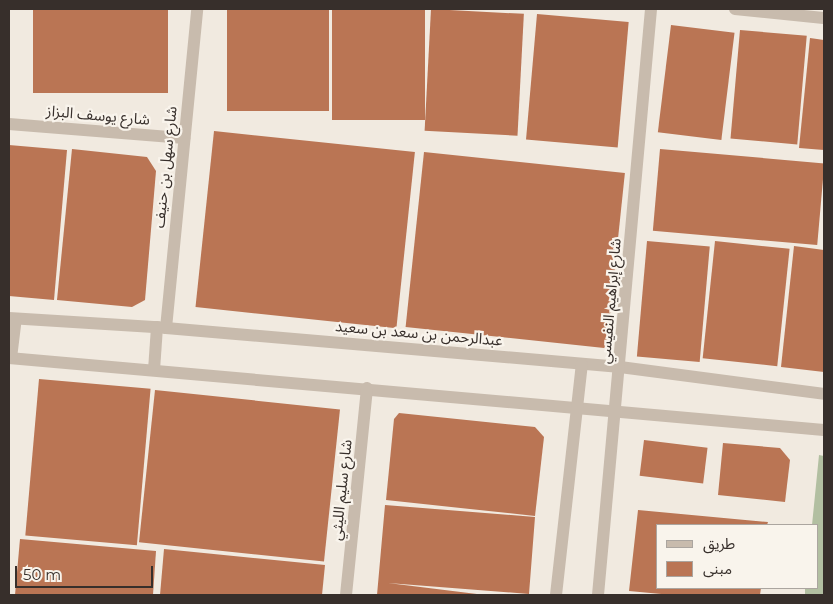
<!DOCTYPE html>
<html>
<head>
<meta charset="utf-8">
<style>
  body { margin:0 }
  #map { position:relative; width:833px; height:604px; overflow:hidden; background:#f1eae0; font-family:Montserrat,"Noto Sans Arabic",sans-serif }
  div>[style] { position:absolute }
  .green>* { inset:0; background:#b2bfa1 }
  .building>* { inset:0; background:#ba7554; transform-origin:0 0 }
  .minor>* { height:12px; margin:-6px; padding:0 6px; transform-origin:6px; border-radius:6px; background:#c8bbad }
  span { translate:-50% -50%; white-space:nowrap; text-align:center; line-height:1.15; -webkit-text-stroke:4.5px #f9f4ec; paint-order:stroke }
  .street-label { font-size:15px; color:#372f2b }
  .frame { position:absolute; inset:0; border:10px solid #372f2b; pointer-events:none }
  .legend { position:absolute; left:656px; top:524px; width:162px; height:65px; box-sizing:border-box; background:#f9f4ec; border:1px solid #aba59f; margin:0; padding:6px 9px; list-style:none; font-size:15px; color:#372f2b }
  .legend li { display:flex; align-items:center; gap:10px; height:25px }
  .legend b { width:25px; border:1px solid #aba59f }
  .scale { position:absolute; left:15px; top:566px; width:138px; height:22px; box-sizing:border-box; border:2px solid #372f2b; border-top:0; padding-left:6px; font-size:15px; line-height:18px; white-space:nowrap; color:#372f2b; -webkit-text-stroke:4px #f9f4ec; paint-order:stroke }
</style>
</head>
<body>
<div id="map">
  <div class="green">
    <i style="clip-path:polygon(819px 455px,824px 456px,824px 595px,805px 595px,805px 588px,817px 588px,817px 525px,812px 525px)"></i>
  </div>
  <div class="building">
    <i style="left:33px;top:9px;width:135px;height:84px"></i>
    <i style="left:227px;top:9px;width:102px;height:102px"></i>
    <i style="left:332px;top:9px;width:93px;height:111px"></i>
    <i style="left:431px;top:9px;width:93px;height:122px;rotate:3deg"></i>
    <i style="left:537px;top:14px;width:92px;height:126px;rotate:5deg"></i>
    <i style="left:671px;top:25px;width:64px;height:108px;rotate:7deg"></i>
    <i style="left:740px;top:30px;width:67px;height:109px;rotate:5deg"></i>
    <i style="clip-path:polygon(810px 38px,824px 40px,824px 150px,799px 148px)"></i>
    <i style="left:214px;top:131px;width:202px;height:177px;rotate:6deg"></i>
    <i style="clip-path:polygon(9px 145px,67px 150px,54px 300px,9px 296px)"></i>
    <i style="clip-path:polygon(72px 149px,147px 157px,156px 171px,145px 300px,132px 307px,57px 300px)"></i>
    <i style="left:660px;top:149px;width:165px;height:82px;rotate:5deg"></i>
    <i style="left:424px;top:152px;width:202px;height:176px;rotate:6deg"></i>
    <i style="left:647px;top:241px;width:63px;height:116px;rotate:5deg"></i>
    <i style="left:715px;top:241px;width:75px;height:118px;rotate:6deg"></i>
    <i style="clip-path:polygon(794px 246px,824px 250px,824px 372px,781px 367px)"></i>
    <i style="left:39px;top:379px;width:112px;height:157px;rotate:5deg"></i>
    <i style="left:155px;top:390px;width:186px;height:153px;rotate:6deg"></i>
    <i style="clip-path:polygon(399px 413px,535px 427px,544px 437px,535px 516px,386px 500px,394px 419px)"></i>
    <i style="left:644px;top:440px;width:64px;height:36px;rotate:7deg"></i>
    <i style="clip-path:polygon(723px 443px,780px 448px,790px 460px,785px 502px,718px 495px)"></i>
    <i style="clip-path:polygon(385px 505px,535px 517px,529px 594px,388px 583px,485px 595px,377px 595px)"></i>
    <i style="clip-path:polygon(638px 510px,768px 522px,767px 525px,657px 525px,657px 588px,761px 588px,760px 595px,672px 595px,629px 591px)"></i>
    <i style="clip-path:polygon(20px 539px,156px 551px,153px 595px,15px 595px)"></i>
    <i style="clip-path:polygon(164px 549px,325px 565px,322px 595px,160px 595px)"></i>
  </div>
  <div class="minor">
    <i style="left:735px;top:9px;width:89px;rotate:5.8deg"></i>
    <i style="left:9px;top:124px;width:176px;rotate:4.6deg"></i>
    <i style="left:9px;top:318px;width:157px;rotate:3.6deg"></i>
    <i style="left:166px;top:328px;width:456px;rotate:4.9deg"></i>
    <i style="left:620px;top:367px;width:206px;rotate:7.5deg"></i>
    <i style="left:166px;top:328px;width:321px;rotate:-84.4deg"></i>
    <i style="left:9px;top:358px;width:818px;rotate:5.05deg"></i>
    <i style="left:11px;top:358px;width:39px;rotate:-83deg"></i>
    <i style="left:154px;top:370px;width:43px;rotate:-86deg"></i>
    <i style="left:346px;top:595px;width:208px;rotate:-84.2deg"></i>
    <i style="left:556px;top:595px;width:232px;rotate:-83.6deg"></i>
    <i style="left:598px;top:595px;width:588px;rotate:-84.83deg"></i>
  </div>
  <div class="street-label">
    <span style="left:98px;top:115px;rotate:5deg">شارع يوسف البزاز</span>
    <span style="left:165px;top:167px;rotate:-84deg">شارع سهل بن حنيف</span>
    <span style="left:610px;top:301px;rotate:-85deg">شارع إبراهيم النفيسي</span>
    <span style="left:419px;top:333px;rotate:5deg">عبدالرحمن بن سعد بن سعيد</span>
    <span style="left:341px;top:490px;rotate:-84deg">شارع سليم الليثي</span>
  </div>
  <div class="frame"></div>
  <ul class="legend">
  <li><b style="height:6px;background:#c8bbad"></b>طريق</li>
  <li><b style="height:14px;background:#ba7554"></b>مبنى</li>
  </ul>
  <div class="scale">50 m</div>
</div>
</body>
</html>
